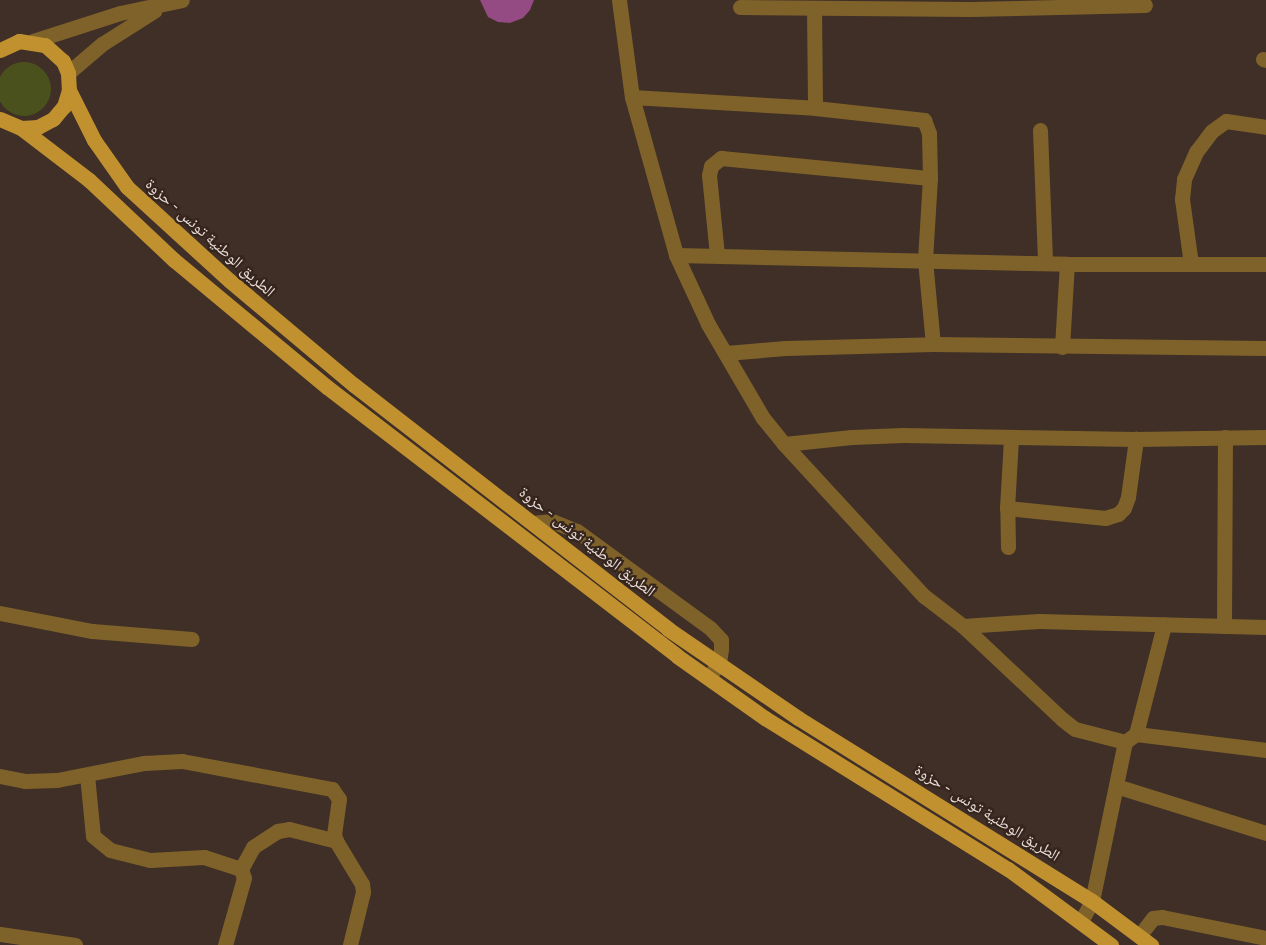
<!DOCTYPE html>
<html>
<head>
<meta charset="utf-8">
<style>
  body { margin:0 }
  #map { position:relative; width:1266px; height:945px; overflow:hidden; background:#3f2f27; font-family:"Fira Sans Condensed","Noto Naskh Arabic",sans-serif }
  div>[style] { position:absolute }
  .green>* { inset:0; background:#4a511c }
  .round { border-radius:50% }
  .water>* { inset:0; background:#944a82 }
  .minor>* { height:15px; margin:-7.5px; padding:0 7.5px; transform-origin:7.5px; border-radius:7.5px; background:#7f622a }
  .major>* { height:15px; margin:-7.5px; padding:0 7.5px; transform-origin:7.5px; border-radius:7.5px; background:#c1912f }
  span { translate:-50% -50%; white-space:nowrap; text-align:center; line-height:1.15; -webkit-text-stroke:4.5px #35251d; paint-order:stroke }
  .street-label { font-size:16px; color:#eaded9 }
</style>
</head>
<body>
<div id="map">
  <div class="green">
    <i class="round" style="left:-3px;top:62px;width:54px;height:54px"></i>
  </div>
  <div class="water">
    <i style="clip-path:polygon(480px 0,534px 0,530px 10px,523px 18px,510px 23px,498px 22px,488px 17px)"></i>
  </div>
  <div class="minor">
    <i style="left:619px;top:0;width:98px;rotate:82.4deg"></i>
    <i style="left:632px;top:97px;width:164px;rotate:74.4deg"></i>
    <i style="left:676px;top:255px;width:76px;rotate:65.1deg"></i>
    <i style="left:708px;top:324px;width:109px;rotate:59.7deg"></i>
    <i style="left:763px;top:418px;width:33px;rotate:51deg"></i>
    <i style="left:784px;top:444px;width:207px;rotate:47.4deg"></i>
    <i style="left:924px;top:596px;width:49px;rotate:37.6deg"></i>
    <i style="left:963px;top:626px;width:136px;rotate:43.2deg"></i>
    <i style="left:1062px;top:719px;width:16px;rotate:38deg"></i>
    <i style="left:1075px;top:729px;width:52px;rotate:14.6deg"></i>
    <i style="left:1125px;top:742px;width:14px;rotate:-36deg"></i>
    <i style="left:1136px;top:734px;width:131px;rotate:7deg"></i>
    <i style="left:740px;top:7px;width:230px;rotate:0.5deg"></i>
    <i style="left:970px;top:9px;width:175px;rotate:-1.3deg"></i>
    <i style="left:814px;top:8px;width:100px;rotate:89.4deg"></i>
    <i style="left:33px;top:41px;width:91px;rotate:-17.8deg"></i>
    <i style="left:120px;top:13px;width:63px;rotate:-11.8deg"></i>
    <i style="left:1263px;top:59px;width:3px;rotate:18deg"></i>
    <i style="left:68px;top:73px;width:45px;rotate:-40.5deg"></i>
    <i style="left:102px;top:44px;width:62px;rotate:-32.4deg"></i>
    <i style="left:632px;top:97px;width:183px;rotate:3.4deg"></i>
    <i style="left:815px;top:108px;width:110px;rotate:6.3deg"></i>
    <i style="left:924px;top:120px;width:14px;rotate:69deg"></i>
    <i style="left:929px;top:133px;width:45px;rotate:88.7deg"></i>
    <i style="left:930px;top:178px;width:82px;rotate:93.5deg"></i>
    <i style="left:925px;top:260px;width:84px;rotate:84.6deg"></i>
    <i style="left:1040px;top:130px;width:133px;rotate:87.8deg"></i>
    <i style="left:676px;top:255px;width:391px;rotate:1.3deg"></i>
    <i style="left:1067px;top:264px;width:199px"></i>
    <i style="left:717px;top:255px;width:80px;rotate:-95.7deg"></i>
    <i style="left:709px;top:175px;width:9px;rotate:-77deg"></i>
    <i style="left:711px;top:166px;width:13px;rotate:-39deg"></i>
    <i style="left:721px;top:158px;width:210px;rotate:5.5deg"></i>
    <i style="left:1191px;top:264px;width:66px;rotate:-97.9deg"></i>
    <i style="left:1182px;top:199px;width:20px;rotate:-84deg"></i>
    <i style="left:1184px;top:179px;width:30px;rotate:-66deg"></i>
    <i style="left:1196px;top:152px;width:26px;rotate:-53deg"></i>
    <i style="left:1212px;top:131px;width:17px;rotate:-36deg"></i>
    <i style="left:1226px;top:121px;width:40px;rotate:8.5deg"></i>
    <i style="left:1062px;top:347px;width:83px;rotate:-86.6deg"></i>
    <i style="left:726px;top:353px;width:59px;rotate:-4.8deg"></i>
    <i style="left:785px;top:348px;width:148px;rotate:-1.5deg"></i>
    <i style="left:933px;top:344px;width:333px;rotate:0.7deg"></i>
    <i style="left:784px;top:444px;width:68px;rotate:-5.9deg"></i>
    <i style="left:852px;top:437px;width:51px;rotate:-2.2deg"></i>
    <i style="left:903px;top:435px;width:233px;rotate:1deg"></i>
    <i style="left:1136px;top:439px;width:130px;rotate:-0.9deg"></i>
    <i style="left:1007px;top:508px;width:99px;rotate:5.8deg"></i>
    <i style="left:1105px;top:518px;width:14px;rotate:-17deg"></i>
    <i style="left:1118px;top:514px;width:8px;rotate:-45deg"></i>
    <i style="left:1124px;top:508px;width:12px;rotate:-70deg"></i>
    <i style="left:1128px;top:497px;width:59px;rotate:-82.1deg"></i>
    <i style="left:533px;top:523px;width:19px;rotate:-6deg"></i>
    <i style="left:552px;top:521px;width:27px;rotate:22deg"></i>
    <i style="left:577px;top:531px;width:165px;rotate:36.1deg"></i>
    <i style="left:710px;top:628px;width:16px;rotate:47deg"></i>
    <i style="left:721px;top:640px;width:9px;rotate:90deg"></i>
    <i style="left:721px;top:649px;width:14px;rotate:98deg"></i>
    <i style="left:719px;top:663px;width:17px;rotate:126deg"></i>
    <i style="left:1008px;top:547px;width:39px;rotate:-91deg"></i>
    <i style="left:1007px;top:508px;width:70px;rotate:-86.7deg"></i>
    <i style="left:0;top:613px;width:94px;rotate:11.1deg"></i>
    <i style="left:92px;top:631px;width:100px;rotate:4.6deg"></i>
    <i style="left:963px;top:626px;width:76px;rotate:-3.8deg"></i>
    <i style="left:1039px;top:621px;width:227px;rotate:1.5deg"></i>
    <i style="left:1224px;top:626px;width:189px;rotate:-89.7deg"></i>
    <i style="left:1136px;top:734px;width:113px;rotate:-75.6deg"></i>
    <i style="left:87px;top:775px;width:61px;rotate:84.4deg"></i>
    <i style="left:93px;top:836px;width:22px;rotate:39deg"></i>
    <i style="left:110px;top:850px;width:41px;rotate:14deg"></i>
    <i style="left:150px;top:860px;width:54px;rotate:-3.2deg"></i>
    <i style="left:204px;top:857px;width:39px;rotate:18deg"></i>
    <i style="left:241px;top:869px;width:9px;rotate:72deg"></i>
    <i style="left:244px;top:878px;width:70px;rotate:105.8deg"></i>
    <i style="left:0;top:776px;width:25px;rotate:11deg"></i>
    <i style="left:25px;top:781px;width:32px;rotate:-2deg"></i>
    <i style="left:57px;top:780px;width:89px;rotate:-11.1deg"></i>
    <i style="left:144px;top:763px;width:38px;rotate:-3deg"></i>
    <i style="left:182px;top:761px;width:153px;rotate:10.6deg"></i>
    <i style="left:332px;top:789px;width:12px;rotate:55deg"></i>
    <i style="left:339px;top:799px;width:35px;rotate:98deg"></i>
    <i style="left:334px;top:834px;width:7px;rotate:74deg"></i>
    <i style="left:336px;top:841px;width:50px;rotate:58.8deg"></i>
    <i style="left:362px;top:884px;width:8px;rotate:83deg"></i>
    <i style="left:363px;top:892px;width:55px;rotate:103.8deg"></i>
    <i style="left:1116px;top:786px;width:157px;rotate:17.4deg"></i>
    <i style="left:241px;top:869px;width:25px;rotate:-61deg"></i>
    <i style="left:253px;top:847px;width:30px;rotate:-33deg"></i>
    <i style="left:278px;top:831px;width:11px;rotate:-10deg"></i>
    <i style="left:289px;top:829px;width:49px;rotate:14.3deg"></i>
    <i style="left:1081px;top:921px;width:23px;rotate:-61deg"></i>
    <i style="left:1092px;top:901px;width:162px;rotate:-78.3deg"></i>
    <i style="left:0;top:934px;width:76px;rotate:8.3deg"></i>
    <i style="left:1139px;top:936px;width:23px;rotate:-52deg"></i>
    <i style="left:1153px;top:918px;width:9px;rotate:-6deg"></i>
    <i style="left:1162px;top:917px;width:106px;rotate:11.4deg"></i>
  </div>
  <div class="major">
    <i style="left:0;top:50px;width:21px;rotate:-25deg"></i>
    <i style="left:19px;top:41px;width:26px;rotate:9deg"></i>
    <i style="left:45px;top:45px;width:24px;rotate:42deg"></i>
    <i style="left:63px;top:61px;width:13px;rotate:67deg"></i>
    <i style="left:68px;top:73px;width:17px;rotate:87deg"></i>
    <i style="left:69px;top:90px;width:17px;rotate:107deg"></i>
    <i style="left:64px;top:106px;width:17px;rotate:130deg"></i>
    <i style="left:53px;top:119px;width:17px;rotate:152deg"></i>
    <i style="left:38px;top:127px;width:17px;rotate:177deg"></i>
    <i style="left:21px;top:128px;width:23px;rotate:-157deg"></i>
    <i style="left:69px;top:90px;width:56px;rotate:63.4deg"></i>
    <i style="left:94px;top:140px;width:57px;rotate:54.9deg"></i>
    <i style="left:127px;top:187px;width:139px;rotate:42.4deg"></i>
    <i style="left:230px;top:281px;width:162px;rotate:40deg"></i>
    <i style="left:354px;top:385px;width:398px;rotate:37.8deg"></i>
    <i style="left:668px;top:629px;width:158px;rotate:34.4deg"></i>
    <i style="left:798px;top:718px;width:346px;rotate:31.9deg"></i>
    <i style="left:1092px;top:901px;width:74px;rotate:36.7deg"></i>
    <i style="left:21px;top:128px;width:86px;rotate:37.4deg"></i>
    <i style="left:89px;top:180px;width:117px;rotate:43.3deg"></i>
    <i style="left:174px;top:260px;width:199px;rotate:39.7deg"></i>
    <i style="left:327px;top:387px;width:441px;rotate:37.5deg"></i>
    <i style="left:677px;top:656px;width:108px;rotate:35.2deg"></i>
    <i style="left:765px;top:718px;width:286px;rotate:31.9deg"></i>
    <i style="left:1008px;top:869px;width:128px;rotate:36.4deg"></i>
  </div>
  <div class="street-label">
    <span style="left:210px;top:238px;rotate:42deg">الطريق الوطنية تونس - حزوة</span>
    <span style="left:587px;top:542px;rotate:38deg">الطريق الوطنية تونس - حزوة</span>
    <span style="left:987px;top:813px;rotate:32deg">الطريق الوطنية تونس - حزوة</span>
  </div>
</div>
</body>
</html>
